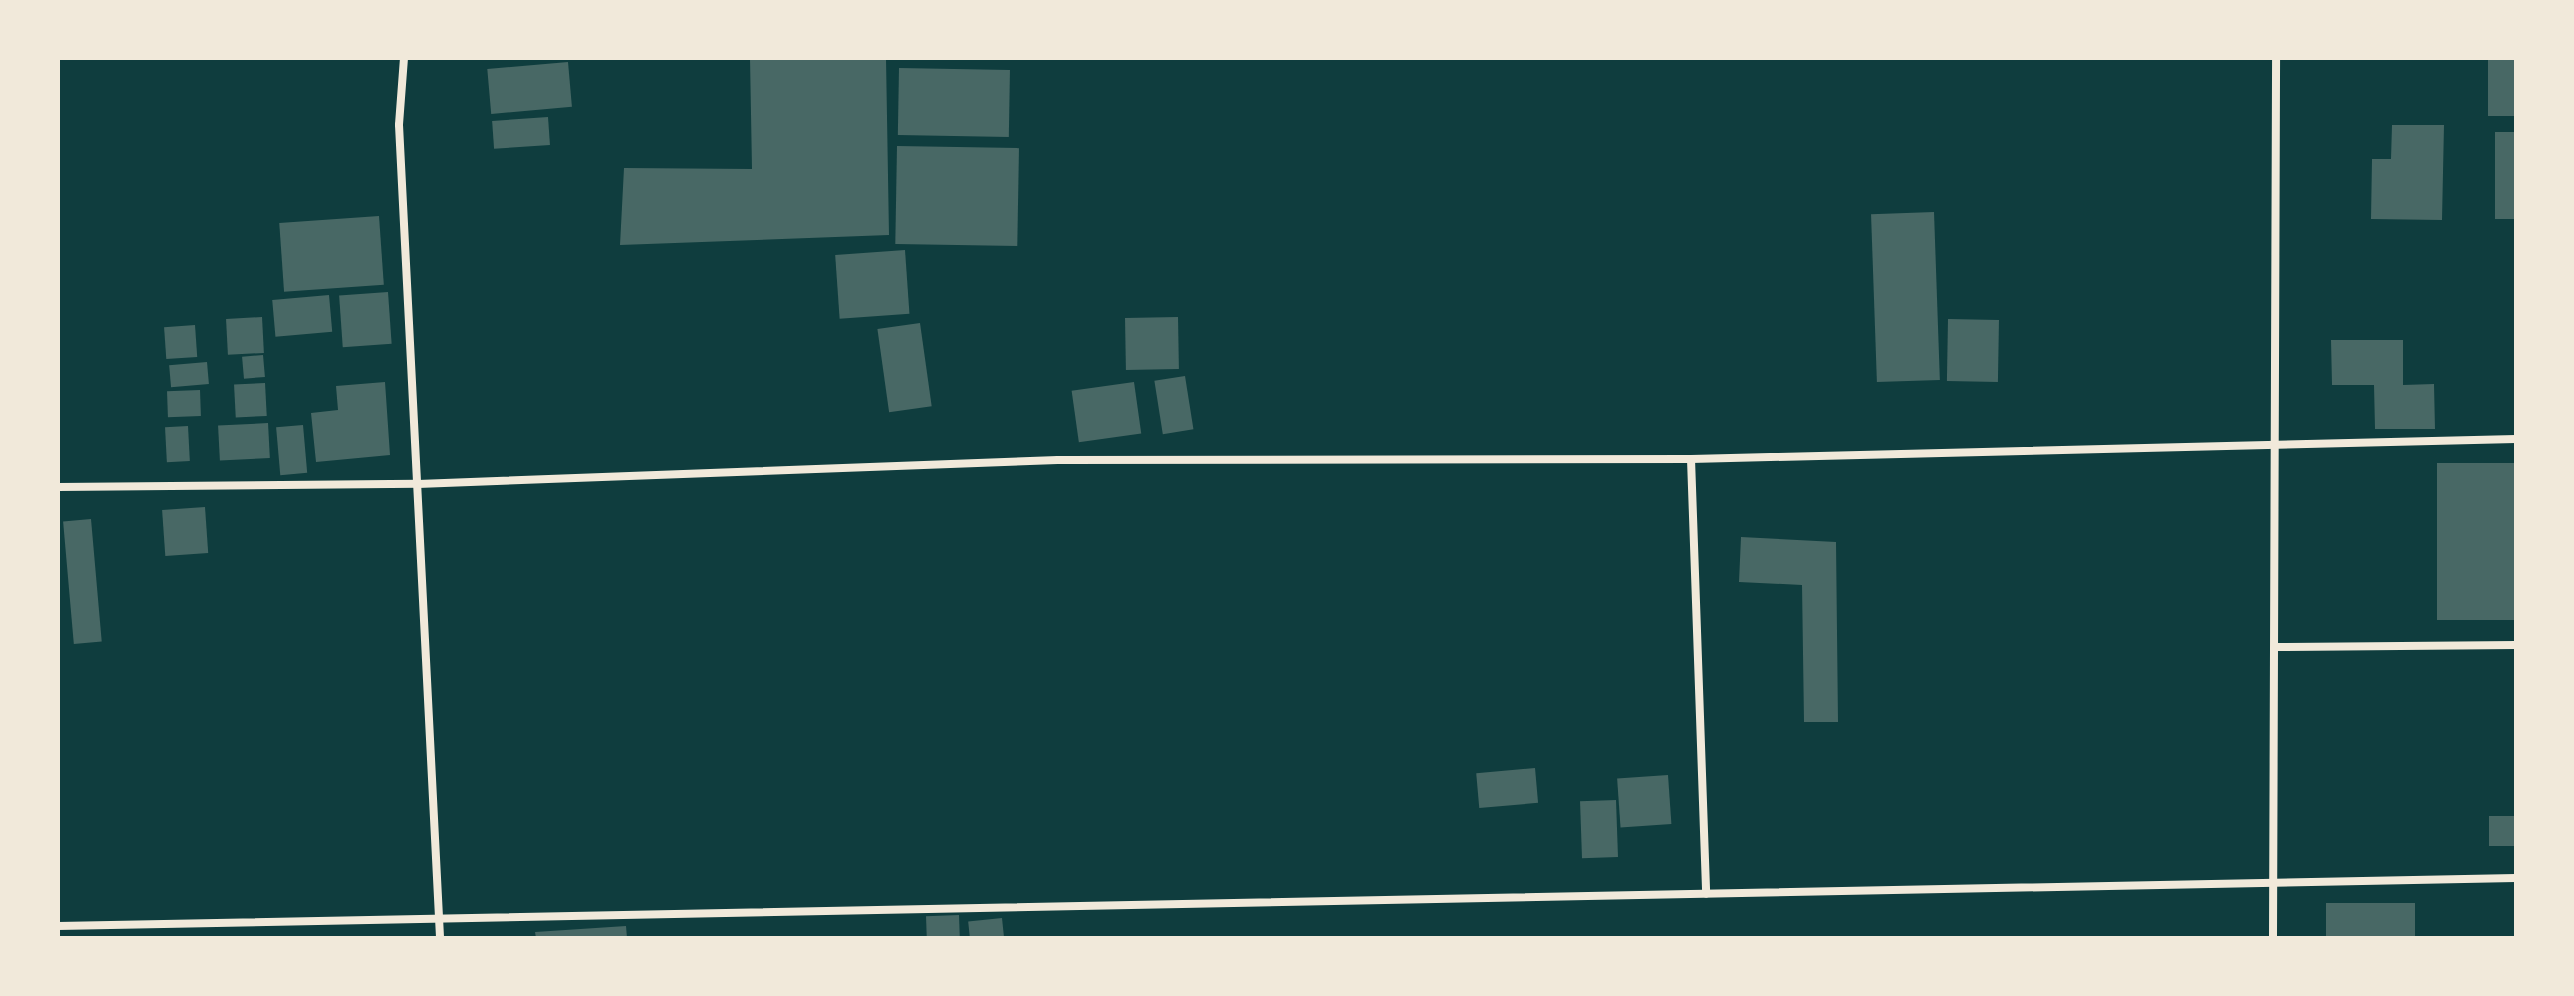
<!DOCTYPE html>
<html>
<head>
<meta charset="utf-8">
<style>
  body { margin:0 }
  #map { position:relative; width:2574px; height:996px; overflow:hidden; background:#0f3d3e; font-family:"Alegreya Sans",sans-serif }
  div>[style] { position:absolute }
  .building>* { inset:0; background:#486865; transform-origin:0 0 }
  .minor>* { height:8px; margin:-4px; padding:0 4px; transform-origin:4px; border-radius:4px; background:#f1e9da }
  span { translate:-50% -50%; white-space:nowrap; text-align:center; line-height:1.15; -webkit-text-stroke:7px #f1e9da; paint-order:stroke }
  .frame { position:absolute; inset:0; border:60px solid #f1e9da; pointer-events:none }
</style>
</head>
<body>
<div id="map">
  <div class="building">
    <i style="clip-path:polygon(750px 58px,886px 58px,889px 235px,620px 245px,624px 168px,752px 169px)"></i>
    <i style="left:2488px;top:58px;width:28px;height:58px"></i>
    <i style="left:568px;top:62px;width:45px;height:81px;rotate:85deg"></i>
    <i style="left:899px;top:68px;width:111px;height:67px;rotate:1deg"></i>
    <i style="left:548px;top:117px;width:28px;height:56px;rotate:86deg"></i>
    <i style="clip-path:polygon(2392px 125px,2444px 125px,2442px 220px,2371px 219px,2372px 159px,2391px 159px)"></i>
    <i style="left:2495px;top:132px;width:21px;height:87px"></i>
    <i style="left:897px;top:146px;width:122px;height:98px;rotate:1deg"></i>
    <i style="left:1934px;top:212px;width:168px;height:63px;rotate:88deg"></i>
    <i style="left:379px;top:216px;width:69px;height:100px;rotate:86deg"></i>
    <i style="left:905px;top:250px;width:64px;height:70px;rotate:86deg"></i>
    <i style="left:388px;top:292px;width:52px;height:49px;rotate:86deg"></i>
    <i style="left:329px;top:295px;width:37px;height:57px;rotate:85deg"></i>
    <i style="left:262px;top:317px;width:36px;height:36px;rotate:87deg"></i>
    <i style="left:1178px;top:317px;width:52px;height:53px;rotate:89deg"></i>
    <i style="left:1948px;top:319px;width:51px;height:62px;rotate:1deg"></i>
    <i style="left:920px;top:323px;width:84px;height:43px;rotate:82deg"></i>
    <i style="left:195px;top:325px;width:32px;height:31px;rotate:86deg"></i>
    <i style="clip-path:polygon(2331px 340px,2403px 340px,2403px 385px,2434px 384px,2435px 429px,2375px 429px,2374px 385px,2332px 385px)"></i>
    <i style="left:263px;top:355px;width:22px;height:21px;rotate:85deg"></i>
    <i style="left:207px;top:362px;width:22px;height:38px;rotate:85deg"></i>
    <i style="left:1185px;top:376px;width:54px;height:31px;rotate:81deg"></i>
    <i style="clip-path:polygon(385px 382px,390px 455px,316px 462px,311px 413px,338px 410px,336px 386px)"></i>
    <i style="left:1134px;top:382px;width:52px;height:63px;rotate:82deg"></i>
    <i style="left:265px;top:383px;width:33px;height:31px;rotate:87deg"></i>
    <i style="left:200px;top:390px;width:26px;height:33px;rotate:88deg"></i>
    <i style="left:268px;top:423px;width:35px;height:50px;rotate:87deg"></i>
    <i style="left:303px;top:425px;width:48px;height:27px;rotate:85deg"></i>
    <i style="left:188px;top:426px;width:35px;height:23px;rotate:87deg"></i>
    <i style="left:2516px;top:463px;width:157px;height:79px;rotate:90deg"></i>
    <i style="left:205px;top:507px;width:46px;height:43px;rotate:86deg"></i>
    <i style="left:91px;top:519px;width:123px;height:28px;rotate:85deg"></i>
    <i style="clip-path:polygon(1741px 537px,1836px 542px,1838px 722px,1804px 722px,1802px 585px,1739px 582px)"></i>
    <i style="left:1535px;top:768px;width:35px;height:59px;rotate:85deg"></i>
    <i style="left:1668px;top:775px;width:49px;height:51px;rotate:86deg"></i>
    <i style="left:1616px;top:800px;width:57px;height:36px;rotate:88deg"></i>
    <i style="left:2516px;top:816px;width:30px;height:27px;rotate:90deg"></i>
    <i style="left:2415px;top:903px;width:35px;height:89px;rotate:90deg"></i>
    <i style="left:959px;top:915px;width:23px;height:33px;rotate:88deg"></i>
    <i style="left:1002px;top:918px;width:20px;height:34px;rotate:84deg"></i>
    <i style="clip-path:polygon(626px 926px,627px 938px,536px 938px,535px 932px)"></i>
  </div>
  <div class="minor">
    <i style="left:404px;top:58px;width:67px;rotate:94.3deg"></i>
    <i style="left:399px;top:125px;width:814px;rotate:87.11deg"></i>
    <i style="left:1691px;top:459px;width:435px;rotate:88deg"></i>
    <i style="left:58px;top:487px;width:360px;rotate:-0.5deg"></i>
    <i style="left:418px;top:484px;width:640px;rotate:-2.15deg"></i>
    <i style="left:1058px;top:460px;width:633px;rotate:-0.09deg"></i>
    <i style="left:1691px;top:459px;width:825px;rotate:-1.39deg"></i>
    <i style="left:2275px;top:647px;width:241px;rotate:-0.5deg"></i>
    <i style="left:58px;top:926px;width:2458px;rotate:-1.12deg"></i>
    <i style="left:2273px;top:938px;width:880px;rotate:-89.8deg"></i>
  </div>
  <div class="frame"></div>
</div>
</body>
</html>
